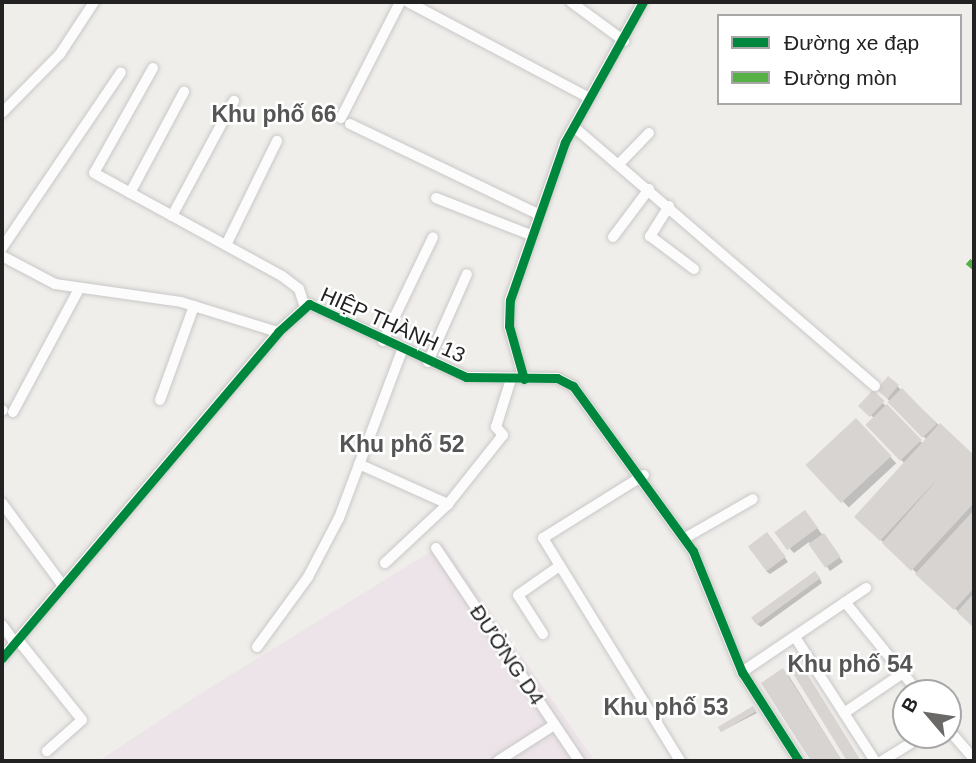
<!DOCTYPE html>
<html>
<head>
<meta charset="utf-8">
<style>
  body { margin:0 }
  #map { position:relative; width:976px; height:763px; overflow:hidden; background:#f0eeeb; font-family:Helvetica,sans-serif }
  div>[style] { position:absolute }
  .industrial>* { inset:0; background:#ede4e9 }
  .shadow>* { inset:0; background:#0003; transform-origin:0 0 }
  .building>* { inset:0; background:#d7d4d2; transform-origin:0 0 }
  .roads { filter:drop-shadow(0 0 2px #c9c8c7) drop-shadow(0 0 2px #c9c8c7) }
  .minor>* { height:10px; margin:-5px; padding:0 5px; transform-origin:5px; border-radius:5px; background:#fdfcfc }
  .quiet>* { height:7px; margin-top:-3.5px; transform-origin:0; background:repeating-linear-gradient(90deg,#55b145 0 14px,transparent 0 21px) }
  .cycleway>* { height:9px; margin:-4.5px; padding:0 4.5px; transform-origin:4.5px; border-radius:4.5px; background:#00873e }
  span { translate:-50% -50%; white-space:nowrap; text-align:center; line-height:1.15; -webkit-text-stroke:5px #fff; paint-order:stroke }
  .street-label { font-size:21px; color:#222 }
  .neighbourhood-label { font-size:23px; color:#555; font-weight:700 }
  .frame { position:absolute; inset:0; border:4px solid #222; pointer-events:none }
  .legend { position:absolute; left:717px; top:14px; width:245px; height:91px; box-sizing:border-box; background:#fff; border:2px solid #a7a7a7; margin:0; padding:9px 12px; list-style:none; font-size:21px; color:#222 }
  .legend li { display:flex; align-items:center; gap:14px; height:35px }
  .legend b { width:35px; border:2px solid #a7a7a7 }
  .north { position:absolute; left:892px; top:679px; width:70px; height:70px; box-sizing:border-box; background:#fff; border:2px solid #a7a7a7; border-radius:50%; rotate:299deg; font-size:19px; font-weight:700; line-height:28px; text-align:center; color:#222 }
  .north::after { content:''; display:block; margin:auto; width:24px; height:32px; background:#6a6968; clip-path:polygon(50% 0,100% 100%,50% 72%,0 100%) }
</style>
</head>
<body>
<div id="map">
  <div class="industrial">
    <i style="clip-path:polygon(443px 544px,595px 761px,99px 761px,203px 692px)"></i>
  </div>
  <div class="shadow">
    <i style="clip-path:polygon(897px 386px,974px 458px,974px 626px,856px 517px,905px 464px,868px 424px,874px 418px,861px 406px,873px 393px,923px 444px,927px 440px,878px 389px)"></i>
    <i style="left:856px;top:420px;width:59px;height:65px;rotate:47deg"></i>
    <i style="clip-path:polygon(809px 517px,843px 562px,830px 571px,809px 542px,794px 553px,790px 549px)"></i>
    <i style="clip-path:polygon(771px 538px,788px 562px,770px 574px,766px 571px)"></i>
    <i style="clip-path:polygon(819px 577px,822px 583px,761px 627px,757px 624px)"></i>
    <i style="clip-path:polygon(783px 671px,789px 676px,842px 761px,813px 761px,764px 683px)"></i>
    <i style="clip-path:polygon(755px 710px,757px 713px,722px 731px)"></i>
  </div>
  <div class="building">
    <i style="left:888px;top:376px;width:14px;height:18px;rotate:39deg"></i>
    <i style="left:902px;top:388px;width:50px;height:20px;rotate:46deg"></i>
    <i style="left:873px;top:390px;width:16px;height:22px;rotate:43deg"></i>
    <i style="left:887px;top:404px;width:50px;height:30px;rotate:46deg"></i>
    <i style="left:856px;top:418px;width:52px;height:69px;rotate:47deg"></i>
    <i style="clip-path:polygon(940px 423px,974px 455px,974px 503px,911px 571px,882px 543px,940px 476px,880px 541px,854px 517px)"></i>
    <i style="left:805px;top:510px;width:22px;height:38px;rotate:54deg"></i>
    <i style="clip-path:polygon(974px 510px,974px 588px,954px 610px,915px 574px)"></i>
    <i style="left:767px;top:532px;width:31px;height:24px;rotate:53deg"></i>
    <i style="left:824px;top:533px;width:29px;height:19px;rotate:55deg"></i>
    <i style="left:815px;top:571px;width:9px;height:79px;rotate:54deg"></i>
    <i style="clip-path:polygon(974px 593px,974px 628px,957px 612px)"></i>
    <i style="clip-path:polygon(796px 656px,832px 714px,861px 761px,847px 761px,786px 662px)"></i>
    <i style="clip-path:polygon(783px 668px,842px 761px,811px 761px,761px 683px)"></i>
    <i style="left:753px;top:706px;width:6px;height:41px;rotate:59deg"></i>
  </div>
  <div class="roads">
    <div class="minor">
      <i style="left:408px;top:2px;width:205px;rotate:27.9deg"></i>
      <i style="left:571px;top:2px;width:66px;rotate:36.3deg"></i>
      <i style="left:153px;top:68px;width:120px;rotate:119.3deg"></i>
      <i style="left:94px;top:173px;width:214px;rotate:28.7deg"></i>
      <i style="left:282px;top:276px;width:21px;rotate:37deg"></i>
      <i style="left:299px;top:289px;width:16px;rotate:72deg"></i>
      <i style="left:2px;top:113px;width:83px;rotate:-45.5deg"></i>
      <i style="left:60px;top:54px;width:62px;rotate:-56.8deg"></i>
      <i style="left:341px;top:118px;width:130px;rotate:-63deg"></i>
      <i style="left:350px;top:124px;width:208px;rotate:25.6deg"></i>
      <i style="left:574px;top:127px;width:397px;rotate:40.7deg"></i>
      <i style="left:619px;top:164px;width:43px;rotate:-45.9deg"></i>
      <i style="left:130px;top:193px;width:115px;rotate:-61.9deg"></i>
      <i style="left:436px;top:198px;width:102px;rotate:21.3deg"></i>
      <i style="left:669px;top:206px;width:36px;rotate:122deg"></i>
      <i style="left:650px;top:236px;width:55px;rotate:36.9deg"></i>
      <i style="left:172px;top:216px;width:131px;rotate:-61.7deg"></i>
      <i style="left:613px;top:237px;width:60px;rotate:-53.1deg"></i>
      <i style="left:226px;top:245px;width:116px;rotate:-63.9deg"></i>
      <i style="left:2px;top:248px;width:212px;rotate:-55.9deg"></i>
      <i style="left:2px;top:256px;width:60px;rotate:27.8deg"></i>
      <i style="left:55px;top:284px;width:127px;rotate:8.1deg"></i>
      <i style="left:181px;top:302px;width:102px;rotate:17.2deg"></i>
      <i style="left:383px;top:341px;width:115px;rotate:-64.3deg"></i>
      <i style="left:428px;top:362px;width:96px;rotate:-66.1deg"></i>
      <i style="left:524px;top:379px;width:55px;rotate:-105.8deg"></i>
      <i style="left:509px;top:326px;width:26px;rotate:-88deg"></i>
      <i style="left:510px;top:300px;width:167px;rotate:-70.8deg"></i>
      <i style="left:565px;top:142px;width:160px;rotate:-60.9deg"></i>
      <i style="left:160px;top:400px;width:100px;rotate:-70.1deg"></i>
      <i style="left:2px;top:411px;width:1px;rotate:-45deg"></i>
      <i style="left:13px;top:412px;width:140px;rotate:-61.8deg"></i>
      <i style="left:359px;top:464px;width:98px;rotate:24.2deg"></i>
      <i style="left:644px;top:475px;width:119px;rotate:148deg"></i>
      <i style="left:543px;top:538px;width:262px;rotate:58.4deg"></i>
      <i style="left:2px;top:503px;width:104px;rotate:53.6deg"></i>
      <i style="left:685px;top:538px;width:78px;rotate:-29.8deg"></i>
      <i style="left:436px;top:548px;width:257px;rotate:56.1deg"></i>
      <i style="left:385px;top:563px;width:86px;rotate:-43.1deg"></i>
      <i style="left:448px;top:504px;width:88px;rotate:-51.4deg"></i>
      <i style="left:503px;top:435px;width:11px;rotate:-131deg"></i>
      <i style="left:496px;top:427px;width:50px;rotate:-72.6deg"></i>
      <i style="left:845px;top:602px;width:117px;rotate:50.9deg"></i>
      <i style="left:2px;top:625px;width:22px;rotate:54deg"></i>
      <i style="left:543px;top:634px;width:46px;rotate:-122.7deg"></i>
      <i style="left:518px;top:595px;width:49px;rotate:-35deg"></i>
      <i style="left:795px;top:637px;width:148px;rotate:57.2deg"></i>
      <i style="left:18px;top:640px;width:102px;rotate:51.3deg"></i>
      <i style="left:82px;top:720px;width:47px;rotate:138.5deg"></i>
      <i style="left:257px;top:647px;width:87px;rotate:-53.9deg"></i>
      <i style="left:308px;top:577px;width:67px;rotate:-62.3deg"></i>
      <i style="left:339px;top:518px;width:179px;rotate:-69.4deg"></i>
      <i style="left:2px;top:658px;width:427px;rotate:-49.7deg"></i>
      <i style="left:278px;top:332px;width:42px;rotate:-42.1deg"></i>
      <i style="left:309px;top:304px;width:173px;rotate:24.9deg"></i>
      <i style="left:466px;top:377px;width:91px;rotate:0.6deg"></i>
      <i style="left:557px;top:378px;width:18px;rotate:27deg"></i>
      <i style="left:573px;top:386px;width:204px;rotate:54deg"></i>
      <i style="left:693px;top:551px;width:131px;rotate:68deg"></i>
      <i style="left:742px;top:672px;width:106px;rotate:57.4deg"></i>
      <i style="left:742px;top:672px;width:150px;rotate:-34.1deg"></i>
      <i style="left:844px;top:713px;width:71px;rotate:-34.1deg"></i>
      <i style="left:948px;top:729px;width:40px;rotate:49deg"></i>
      <i style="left:498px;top:761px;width:67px;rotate:-32.7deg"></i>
      <i style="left:882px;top:761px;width:49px;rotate:-31.8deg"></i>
    </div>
  </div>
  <div class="quiet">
    <i style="left:968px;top:261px;width:8px;rotate:40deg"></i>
  </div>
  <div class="cycleway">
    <i style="left:524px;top:379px;width:55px;rotate:-105.8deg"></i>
    <i style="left:509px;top:326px;width:26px;rotate:-88deg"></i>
    <i style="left:510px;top:300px;width:167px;rotate:-70.8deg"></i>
    <i style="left:565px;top:142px;width:160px;rotate:-60.9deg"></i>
    <i style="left:2px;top:658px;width:427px;rotate:-49.7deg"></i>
    <i style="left:278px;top:332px;width:42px;rotate:-42.1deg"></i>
    <i style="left:309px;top:304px;width:173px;rotate:24.9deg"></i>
    <i style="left:466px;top:377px;width:91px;rotate:0.6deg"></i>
    <i style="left:557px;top:378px;width:18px;rotate:27deg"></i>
    <i style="left:573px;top:386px;width:204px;rotate:54deg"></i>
    <i style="left:693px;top:551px;width:131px;rotate:68deg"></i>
    <i style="left:742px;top:672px;width:106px;rotate:57.4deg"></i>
  </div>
  <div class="street-label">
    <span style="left:393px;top:325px;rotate:24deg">HIỆP THÀNH 13</span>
    <span style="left:507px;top:655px;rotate:56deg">ĐƯỜNG D4</span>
  </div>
  <div class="neighbourhood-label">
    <span style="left:274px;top:114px">Khu phố 66</span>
    <span style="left:402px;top:444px">Khu phố 52</span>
    <span style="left:850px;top:664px">Khu phố 54</span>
    <span style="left:666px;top:707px">Khu phố 53</span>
  </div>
  <div class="frame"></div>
  <ul class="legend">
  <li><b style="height:9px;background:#00873e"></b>Đường xe đạp</li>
  <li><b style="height:9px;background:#55b145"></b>Đường mòn</li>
  </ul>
  <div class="north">B</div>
</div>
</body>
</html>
